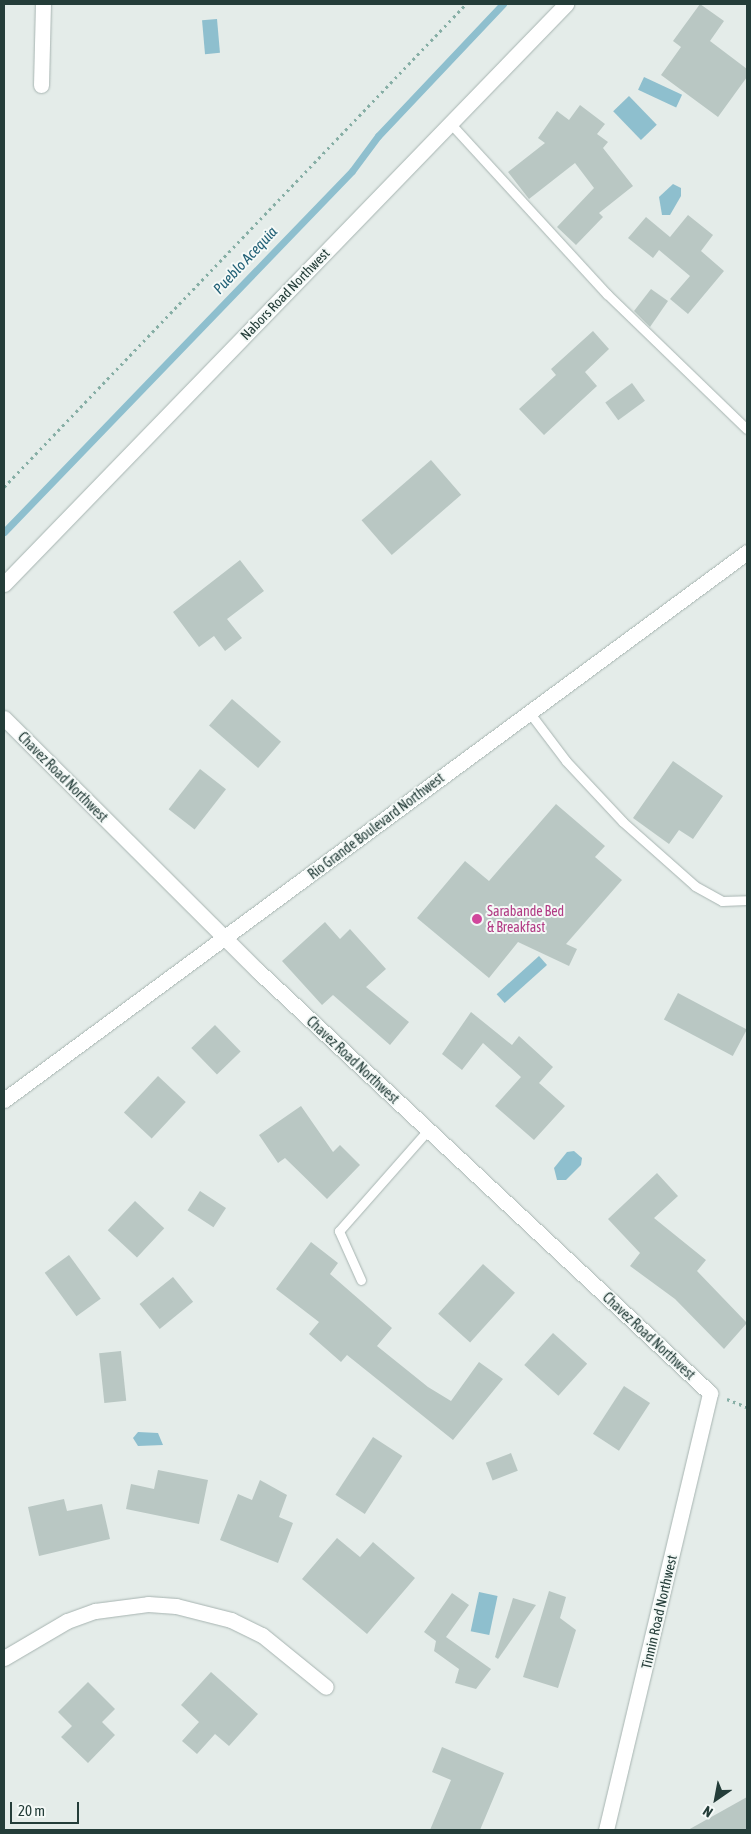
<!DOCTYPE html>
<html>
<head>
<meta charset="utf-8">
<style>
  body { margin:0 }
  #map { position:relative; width:751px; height:1834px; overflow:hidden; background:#e4ece9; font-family:"Asap Condensed",sans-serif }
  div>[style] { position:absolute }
  .water>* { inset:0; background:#8ebfce; transform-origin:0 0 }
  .stream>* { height:7px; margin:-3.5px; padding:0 3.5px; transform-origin:3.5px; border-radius:3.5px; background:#8ebfce }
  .building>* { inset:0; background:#b9c7c3; transform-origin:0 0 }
  .path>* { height:3px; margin-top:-1.5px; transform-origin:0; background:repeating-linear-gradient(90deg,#86aea5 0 2.5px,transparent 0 6.5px) }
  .roads { filter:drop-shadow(0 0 1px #a7b4b1) drop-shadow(0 0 1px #a7b4b1) }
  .lane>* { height:9px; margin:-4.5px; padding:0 4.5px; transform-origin:4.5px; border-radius:4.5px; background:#fff }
  .street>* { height:15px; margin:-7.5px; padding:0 7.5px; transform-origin:7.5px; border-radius:7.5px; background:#fff }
  .secondary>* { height:15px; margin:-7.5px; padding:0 7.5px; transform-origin:7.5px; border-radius:7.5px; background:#fff }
  .dots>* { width:14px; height:14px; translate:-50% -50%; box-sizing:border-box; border:2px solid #f4f9f7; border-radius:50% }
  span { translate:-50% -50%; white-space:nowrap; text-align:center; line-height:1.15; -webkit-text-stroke:4px #f4f9f7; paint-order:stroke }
  .street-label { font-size:14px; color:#243d39 }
  .hotel-label { font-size:14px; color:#b23c85 }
  .left { translate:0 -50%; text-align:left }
  .water-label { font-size:15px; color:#216076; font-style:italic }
  .frame { position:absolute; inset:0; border:5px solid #243d39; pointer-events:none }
  .north { position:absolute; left:691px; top:1774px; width:50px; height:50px; -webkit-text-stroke:4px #f4f9f7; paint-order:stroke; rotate:213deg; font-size:14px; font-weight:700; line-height:20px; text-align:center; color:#243d39 }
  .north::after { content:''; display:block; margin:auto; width:18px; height:22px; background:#243d39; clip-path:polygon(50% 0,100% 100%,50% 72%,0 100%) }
  .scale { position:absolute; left:10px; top:1802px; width:69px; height:22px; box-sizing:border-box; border:2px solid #243d39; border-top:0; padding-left:6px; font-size:15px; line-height:18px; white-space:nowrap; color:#243d39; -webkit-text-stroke:4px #f4f9f7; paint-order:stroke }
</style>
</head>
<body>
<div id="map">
  <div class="water">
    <i style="left:217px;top:19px;width:34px;height:15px;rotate:85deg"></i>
    <i style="left:644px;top:77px;width:42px;height:14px;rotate:25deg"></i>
    <i style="left:629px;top:96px;width:40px;height:22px;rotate:46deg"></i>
    <i style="clip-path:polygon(673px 184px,681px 188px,681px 196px,670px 215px,662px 215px,659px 197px)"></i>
    <i style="left:539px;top:956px;width:12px;height:57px;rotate:48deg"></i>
    <i style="clip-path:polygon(574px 1151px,582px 1158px,581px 1165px,566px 1180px,557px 1180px,554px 1168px,567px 1152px)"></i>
    <i style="clip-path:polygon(138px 1432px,158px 1433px,163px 1445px,138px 1446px,133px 1438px)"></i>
    <i style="left:479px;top:1592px;width:19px;height:40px;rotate:12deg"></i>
  </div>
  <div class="stream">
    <i style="left:4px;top:532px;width:501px;rotate:-46.05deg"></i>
    <i style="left:352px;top:171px;width:44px;rotate:-53.4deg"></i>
    <i style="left:378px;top:136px;width:182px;rotate:-46.6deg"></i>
  </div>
  <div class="building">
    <i style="clip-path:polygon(700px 4px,724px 21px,710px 41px,747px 69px,747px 77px,718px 117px,661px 75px,681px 47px,673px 41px)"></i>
    <i style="clip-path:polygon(580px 105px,605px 124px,597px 134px,608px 142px,603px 148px,633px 186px,599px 213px,603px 217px,576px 245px,557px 227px,594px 188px,575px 163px,529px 199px,508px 172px,545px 143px,538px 138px,557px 111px,569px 120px)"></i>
    <i style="clip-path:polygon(688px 215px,713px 235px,701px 251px,724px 271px,688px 314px,670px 299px,690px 276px,659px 250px,653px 258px,628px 238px,646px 217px,670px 237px)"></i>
    <i style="clip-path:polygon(651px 289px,668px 301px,650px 327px,634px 311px)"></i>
    <i style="clip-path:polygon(593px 331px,609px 349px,585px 372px,597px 386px,544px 435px,519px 409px,556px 375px,551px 369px)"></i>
    <i style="left:632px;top:383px;width:22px;height:33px;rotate:54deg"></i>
    <i style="left:431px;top:460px;width:46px;height:92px;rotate:49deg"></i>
    <i style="clip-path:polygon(240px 560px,264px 591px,227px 619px,242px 638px,225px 651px,214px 636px,199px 647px,173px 612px)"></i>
    <i style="left:232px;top:699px;width:65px;height:35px;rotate:41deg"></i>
    <i style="clip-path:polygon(673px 761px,723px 796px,693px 839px,679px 830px,669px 844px,633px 818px)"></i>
    <i style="left:200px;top:769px;width:33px;height:51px;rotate:38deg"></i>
    <i style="clip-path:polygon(556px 804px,605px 846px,595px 857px,622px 880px,566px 944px,577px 949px,569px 966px,518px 942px,489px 978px,417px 918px,465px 861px,489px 881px)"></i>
    <i style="clip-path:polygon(325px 922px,340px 939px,350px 929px,386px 969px,366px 987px,409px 1022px,390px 1045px,333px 995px,322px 1005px,282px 961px)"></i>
    <i style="left:678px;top:993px;width:78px;height:30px;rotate:28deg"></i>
    <i style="clip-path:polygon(471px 1012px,512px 1045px,519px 1036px,553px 1067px,539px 1083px,565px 1106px,534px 1140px,495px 1106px,521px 1077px,483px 1043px,462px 1070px,442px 1054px)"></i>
    <i style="left:215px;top:1025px;width:37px;height:33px;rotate:46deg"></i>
    <i style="left:158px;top:1076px;width:38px;height:50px;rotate:43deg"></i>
    <i style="clip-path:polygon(301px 1106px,333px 1152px,340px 1145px,360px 1165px,327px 1199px,285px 1158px,278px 1163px,259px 1135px)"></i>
    <i style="clip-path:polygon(657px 1173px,678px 1196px,654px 1218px,706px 1260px,697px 1271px,747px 1323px,724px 1349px,675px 1299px,630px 1266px,640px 1253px,608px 1219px)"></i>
    <i style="left:200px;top:1191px;width:31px;height:23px;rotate:33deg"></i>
    <i style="left:135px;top:1201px;width:40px;height:40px;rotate:43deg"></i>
    <i style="clip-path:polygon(311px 1242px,338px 1263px,330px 1274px,392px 1328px,377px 1346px,428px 1387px,451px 1401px,479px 1362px,503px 1379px,453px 1440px,347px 1355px,341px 1362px,309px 1334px,319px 1322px,276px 1289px)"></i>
    <i style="left:69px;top:1255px;width:54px;height:30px;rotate:54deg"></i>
    <i style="left:483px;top:1264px;width:43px;height:67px;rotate:42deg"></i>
    <i style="left:173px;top:1277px;width:32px;height:43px;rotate:51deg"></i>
    <i style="left:553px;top:1333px;width:46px;height:43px;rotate:42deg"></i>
    <i style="left:121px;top:1351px;width:50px;height:22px;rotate:84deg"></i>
    <i style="left:624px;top:1386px;width:31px;height:57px;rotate:33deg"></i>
    <i style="left:373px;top:1437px;width:35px;height:69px;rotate:33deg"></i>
    <i style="left:511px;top:1453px;width:19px;height:27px;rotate:69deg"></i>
    <i style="clip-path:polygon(158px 1470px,208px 1480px,199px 1524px,126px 1509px,131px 1484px,154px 1489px)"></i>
    <i style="clip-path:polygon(260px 1480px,287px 1495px,279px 1517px,293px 1523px,278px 1563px,220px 1540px,238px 1494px,252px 1500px)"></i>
    <i style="clip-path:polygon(64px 1499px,67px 1511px,102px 1504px,110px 1539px,39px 1556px,28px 1507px)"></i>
    <i style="clip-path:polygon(337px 1538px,360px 1557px,373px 1542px,415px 1578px,367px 1634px,302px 1579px)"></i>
    <i style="clip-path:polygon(549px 1591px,566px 1597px,560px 1618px,576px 1630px,558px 1688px,523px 1677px)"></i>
    <i style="clip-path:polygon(452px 1593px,469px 1605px,446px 1637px,491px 1669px,476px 1689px,455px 1683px,459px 1669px,434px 1651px,436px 1641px,424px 1632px)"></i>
    <i style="clip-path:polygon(513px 1598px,536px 1605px,498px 1659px,495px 1657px)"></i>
    <i style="clip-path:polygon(211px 1672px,258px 1714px,229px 1746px,215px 1734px,197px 1754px,182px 1741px,199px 1722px,181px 1705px)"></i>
    <i style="clip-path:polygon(88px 1682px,115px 1709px,102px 1722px,115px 1735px,88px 1763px,61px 1737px,72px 1726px,58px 1712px)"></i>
    <i style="clip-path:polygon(442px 1747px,504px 1773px,480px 1830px,430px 1830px,451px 1780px,432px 1772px)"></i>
    <i style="clip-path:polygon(747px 1797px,747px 1830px,688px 1830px)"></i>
  </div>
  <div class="path">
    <i style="left:4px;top:487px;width:668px;rotate:-46.27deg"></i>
    <i style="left:727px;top:1399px;width:22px;rotate:22deg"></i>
  </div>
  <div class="roads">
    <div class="lane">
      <i style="left:451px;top:124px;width:231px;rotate:47.5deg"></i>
      <i style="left:607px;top:294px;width:194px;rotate:44deg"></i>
      <i style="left:529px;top:712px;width:61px;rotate:52.9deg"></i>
      <i style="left:566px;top:761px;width:83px;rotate:46.9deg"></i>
      <i style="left:623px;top:822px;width:96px;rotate:41.6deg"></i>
      <i style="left:695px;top:886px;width:31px;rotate:29deg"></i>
      <i style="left:722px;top:901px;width:25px;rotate:-2deg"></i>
      <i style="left:361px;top:1280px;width:54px;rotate:-114.2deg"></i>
      <i style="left:339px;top:1231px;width:135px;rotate:-48.6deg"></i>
    </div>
    <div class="street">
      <i style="left:41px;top:85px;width:81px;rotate:-88.6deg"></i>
      <i style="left:4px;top:584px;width:808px;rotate:-45.9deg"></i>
      <i style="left:4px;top:1658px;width:73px;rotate:-30.4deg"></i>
      <i style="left:67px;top:1621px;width:30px;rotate:-20deg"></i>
      <i style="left:95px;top:1611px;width:53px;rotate:-7.5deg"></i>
      <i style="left:148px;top:1604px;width:28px;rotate:4deg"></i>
      <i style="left:176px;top:1606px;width:57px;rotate:14.3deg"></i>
      <i style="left:231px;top:1620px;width:34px;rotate:26deg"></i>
      <i style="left:262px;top:1635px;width:82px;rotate:39.1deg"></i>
      <i style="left:606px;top:1830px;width:449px;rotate:-76.6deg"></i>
    </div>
    <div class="secondary">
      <i style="left:4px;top:718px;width:357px;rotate:44.9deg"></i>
      <i style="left:257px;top:970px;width:620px;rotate:43.04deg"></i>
      <i style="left:4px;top:1100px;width:923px;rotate:-36.41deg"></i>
    </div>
  </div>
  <div class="dots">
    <i style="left:477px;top:919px;background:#d1479c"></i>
  </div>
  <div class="street-label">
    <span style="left:285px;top:294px;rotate:-46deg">Nabors Road Northwest</span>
    <span style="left:63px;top:777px;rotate:45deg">Chavez Road Northwest</span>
    <span style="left:376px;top:826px;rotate:-37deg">Rio Grande Boulevard Northwest</span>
    <span style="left:353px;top:1060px;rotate:43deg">Chavez Road Northwest</span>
    <span style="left:649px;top:1336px;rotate:43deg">Chavez Road Northwest</span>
    <span style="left:659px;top:1612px;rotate:-77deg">Tinnin Road Northwest</span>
  </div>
  <div class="hotel-label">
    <span class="left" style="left:487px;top:919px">Sarabande Bed<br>&amp; Breakfast</span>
  </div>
  <div class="water-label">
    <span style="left:245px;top:260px;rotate:-47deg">Pueblo Acequia</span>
  </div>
  <div class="frame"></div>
  <div class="north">N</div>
  <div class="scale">20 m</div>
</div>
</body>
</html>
